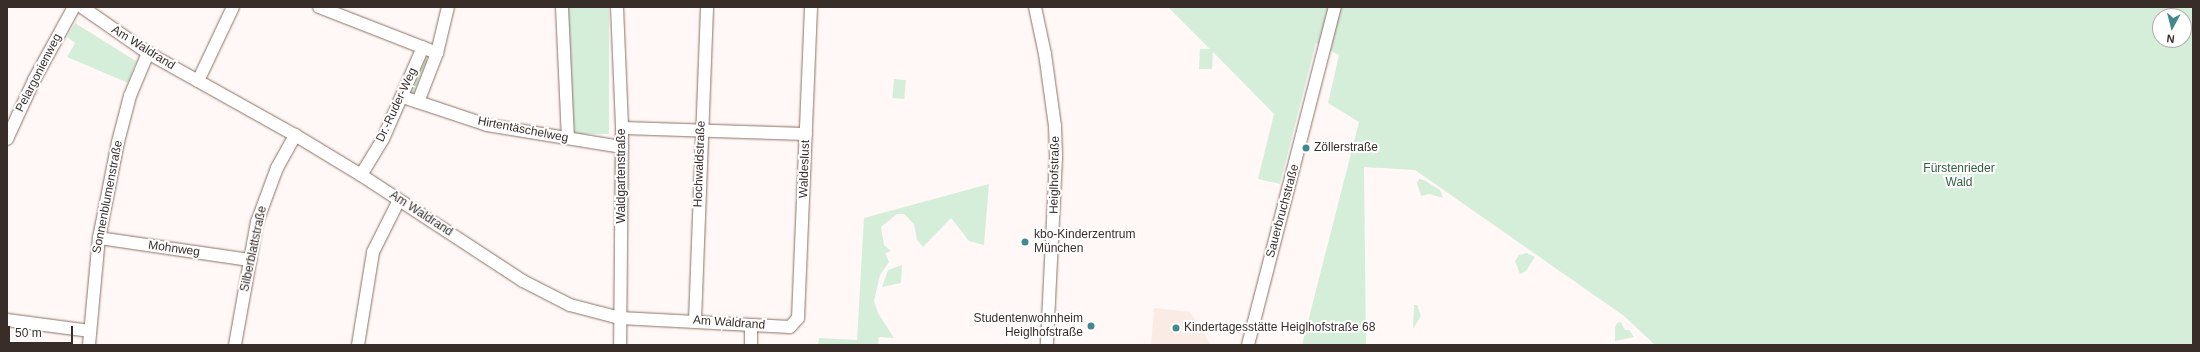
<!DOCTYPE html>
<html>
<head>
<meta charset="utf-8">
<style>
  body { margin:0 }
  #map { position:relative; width:2200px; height:352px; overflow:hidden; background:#fff8f6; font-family:Helvetica,sans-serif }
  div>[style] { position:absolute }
  .built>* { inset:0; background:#fbebe5 }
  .green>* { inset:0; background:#d5eeda; transform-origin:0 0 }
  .roads { filter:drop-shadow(0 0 1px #8c7166) drop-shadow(0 0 1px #8c7166) }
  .minor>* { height:12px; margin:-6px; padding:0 6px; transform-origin:6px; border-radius:6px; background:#fff }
  .dots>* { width:11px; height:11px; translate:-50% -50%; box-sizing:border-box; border:2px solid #fff; border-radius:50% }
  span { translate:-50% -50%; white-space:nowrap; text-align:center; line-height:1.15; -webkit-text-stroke:4px #fff; paint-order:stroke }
  .street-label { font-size:12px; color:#392d29 }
  .poi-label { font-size:12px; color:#392d29 }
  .left { translate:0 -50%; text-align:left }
  .right { translate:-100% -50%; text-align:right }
  .park-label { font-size:12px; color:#326040 }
  .frame { position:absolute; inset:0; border:8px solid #392d29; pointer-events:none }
  .north { position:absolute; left:2152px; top:8px; width:40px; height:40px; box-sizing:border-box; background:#fff; border:1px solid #b0aba9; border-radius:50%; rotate:187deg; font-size:11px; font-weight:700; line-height:16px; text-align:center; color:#392d29 }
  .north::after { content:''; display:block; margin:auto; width:14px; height:18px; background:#41898f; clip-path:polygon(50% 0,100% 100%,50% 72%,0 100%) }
  .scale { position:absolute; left:8px; top:326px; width:65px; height:18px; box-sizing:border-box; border:2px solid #392d29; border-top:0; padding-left:5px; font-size:12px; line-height:14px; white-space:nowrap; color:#392d29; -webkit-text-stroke:3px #fff; paint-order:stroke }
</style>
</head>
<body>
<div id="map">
  <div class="built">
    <i style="clip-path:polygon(1154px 308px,1190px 312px,1211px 345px,1151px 345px)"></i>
  </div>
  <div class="green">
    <i style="left:568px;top:7px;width:41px;height:127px"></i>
    <i style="clip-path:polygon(evenodd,1168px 7px,2193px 7px,2193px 345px,1655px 345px,1624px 316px,1415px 170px,1364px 167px,1366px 345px,1302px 345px,1359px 122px,1328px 103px,1339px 55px,1316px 43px,1280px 184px,1258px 179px,1274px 114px,1213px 52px,1212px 69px,1199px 69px,1200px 49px,1210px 49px,1168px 7px,2160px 16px,2184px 16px,2184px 40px,2160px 40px,2160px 16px)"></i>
    <i style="clip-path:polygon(75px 23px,136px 61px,128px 83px,67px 57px,75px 43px,67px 37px)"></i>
    <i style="clip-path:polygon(424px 57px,428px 61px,416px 92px,412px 95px,409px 93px)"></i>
    <i style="left:894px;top:79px;width:12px;height:19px;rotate:5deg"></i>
    <i style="clip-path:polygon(1419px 179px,1424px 180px,1440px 190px,1443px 198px,1429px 194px,1421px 196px,1417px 183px)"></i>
    <i style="clip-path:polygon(989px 184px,984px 245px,969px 241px,951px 218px,923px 247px,917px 240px,914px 224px,904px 214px,897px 214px,881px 227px,884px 245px,891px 251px,885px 253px,889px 262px,880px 275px,874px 301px,878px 313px,894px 338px,879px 337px,878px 345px,818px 345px,819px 338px,857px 340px,864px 218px)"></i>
    <i style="clip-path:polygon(1527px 253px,1535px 257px,1526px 271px,1520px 274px,1515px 261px,1519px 255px)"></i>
    <i style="clip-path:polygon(902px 265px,901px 283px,882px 287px,888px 270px)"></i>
    <i style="clip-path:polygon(1414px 305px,1417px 305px,1421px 316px,1413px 329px)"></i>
    <i style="clip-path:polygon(1621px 322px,1625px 330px,1629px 330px,1634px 337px,1615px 341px,1615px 328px,1617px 323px)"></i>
  </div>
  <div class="roads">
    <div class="minor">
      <i style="left:82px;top:7px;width:80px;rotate:34.9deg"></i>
      <i style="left:148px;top:53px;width:168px;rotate:29.2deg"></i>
      <i style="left:295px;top:135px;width:77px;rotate:31.2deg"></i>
      <i style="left:361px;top:175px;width:194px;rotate:33.2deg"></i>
      <i style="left:523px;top:281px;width:53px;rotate:27.1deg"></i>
      <i style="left:570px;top:305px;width:52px;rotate:14.6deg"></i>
      <i style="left:620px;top:318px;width:170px;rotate:3deg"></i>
      <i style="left:790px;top:327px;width:12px;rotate:-48deg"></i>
      <i style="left:798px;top:318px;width:311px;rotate:-87.6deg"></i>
      <i style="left:319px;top:7px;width:127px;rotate:21.3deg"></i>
      <i style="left:562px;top:7px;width:131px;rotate:87.4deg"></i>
      <i style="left:617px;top:7px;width:121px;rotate:87.6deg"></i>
      <i style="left:622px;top:128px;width:217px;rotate:90.5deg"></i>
      <i style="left:1035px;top:7px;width:48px;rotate:78deg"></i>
      <i style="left:1045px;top:54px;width:73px;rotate:82.1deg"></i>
      <i style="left:1055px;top:126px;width:32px;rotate:88deg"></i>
      <i style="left:1056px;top:158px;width:187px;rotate:92.8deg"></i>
      <i style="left:198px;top:81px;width:82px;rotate:-64.7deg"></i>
      <i style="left:403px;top:97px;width:89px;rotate:18.4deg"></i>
      <i style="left:487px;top:125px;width:137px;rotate:9.3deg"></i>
      <i style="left:418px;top:102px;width:53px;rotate:-68.8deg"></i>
      <i style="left:437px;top:53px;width:47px;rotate:-76.6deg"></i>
      <i style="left:622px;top:128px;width:184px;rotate:1.9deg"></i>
      <i style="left:7px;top:139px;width:65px;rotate:-65.4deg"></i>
      <i style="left:34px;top:80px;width:83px;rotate:-61.3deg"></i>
      <i style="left:361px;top:175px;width:42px;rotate:-58.6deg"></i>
      <i style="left:383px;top:139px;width:100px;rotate:-66.5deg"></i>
      <i style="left:99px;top:238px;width:153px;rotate:8.3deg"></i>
      <i style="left:7px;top:320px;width:84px;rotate:7.5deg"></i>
      <i style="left:695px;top:321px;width:314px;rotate:-87.8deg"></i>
      <i style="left:89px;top:345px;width:107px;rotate:-84.7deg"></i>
      <i style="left:99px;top:238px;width:98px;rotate:-78.8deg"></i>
      <i style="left:118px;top:142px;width:48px;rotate:-75.4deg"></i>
      <i style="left:130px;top:96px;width:47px;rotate:-67.3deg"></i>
      <i style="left:235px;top:345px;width:125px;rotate:-79.9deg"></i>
      <i style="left:257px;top:222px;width:58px;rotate:-69.7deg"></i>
      <i style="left:277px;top:168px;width:38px;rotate:-61deg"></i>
      <i style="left:358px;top:345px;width:94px;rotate:-80.8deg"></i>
      <i style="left:373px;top:252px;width:58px;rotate:-63.4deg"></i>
      <i style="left:751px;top:345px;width:20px;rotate:-90deg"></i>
      <i style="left:1248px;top:345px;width:349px;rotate:-75.6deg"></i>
    </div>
  </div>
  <div class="dots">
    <i style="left:1306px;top:148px;background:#41898f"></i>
    <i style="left:1025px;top:242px;background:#41898f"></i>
    <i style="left:1091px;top:326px;background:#41898f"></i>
    <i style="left:1176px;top:328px;background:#41898f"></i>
  </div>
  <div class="street-label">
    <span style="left:143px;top:48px;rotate:32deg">Am Waldrand</span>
    <span style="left:39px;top:73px;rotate:-63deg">Pelargonienweg</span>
    <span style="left:397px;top:105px;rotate:-65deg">Dr.-Ruder-Weg</span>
    <span style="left:523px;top:130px;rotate:11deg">Hirtentäschelweg</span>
    <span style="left:700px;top:164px;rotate:-88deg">Hochwaldstraße</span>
    <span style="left:805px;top:169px;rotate:-88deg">Waldeslust</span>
    <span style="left:1055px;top:175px;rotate:-89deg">Heiglhofstraße</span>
    <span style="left:622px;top:176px;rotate:-90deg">Waldgartenstraße</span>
    <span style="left:108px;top:197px;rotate:-79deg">Sonnenblumenstraße</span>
    <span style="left:1283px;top:211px;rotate:-75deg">Sauerbruchstraße</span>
    <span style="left:421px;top:214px;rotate:33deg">Am Waldrand</span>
    <span style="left:174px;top:249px;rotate:8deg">Mohnweg</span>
    <span style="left:254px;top:249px;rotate:-78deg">Silberblattstraße</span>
    <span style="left:729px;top:323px;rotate:4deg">Am Waldrand</span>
  </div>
  <div class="poi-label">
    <span class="left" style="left:1314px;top:148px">Zöllerstraße</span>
    <span class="left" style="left:1034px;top:242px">kbo-Kinderzentrum<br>München</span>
    <span class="right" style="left:1083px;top:326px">Studentenwohnheim<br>Heiglhofstraße</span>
    <span class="left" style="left:1184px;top:328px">Kindertagesstätte Heiglhofstraße 68</span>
  </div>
  <div class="park-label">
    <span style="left:1959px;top:176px">Fürstenrieder<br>Wald</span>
  </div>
  <div class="frame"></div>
  <div class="north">N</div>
  <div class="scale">50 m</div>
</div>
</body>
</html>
